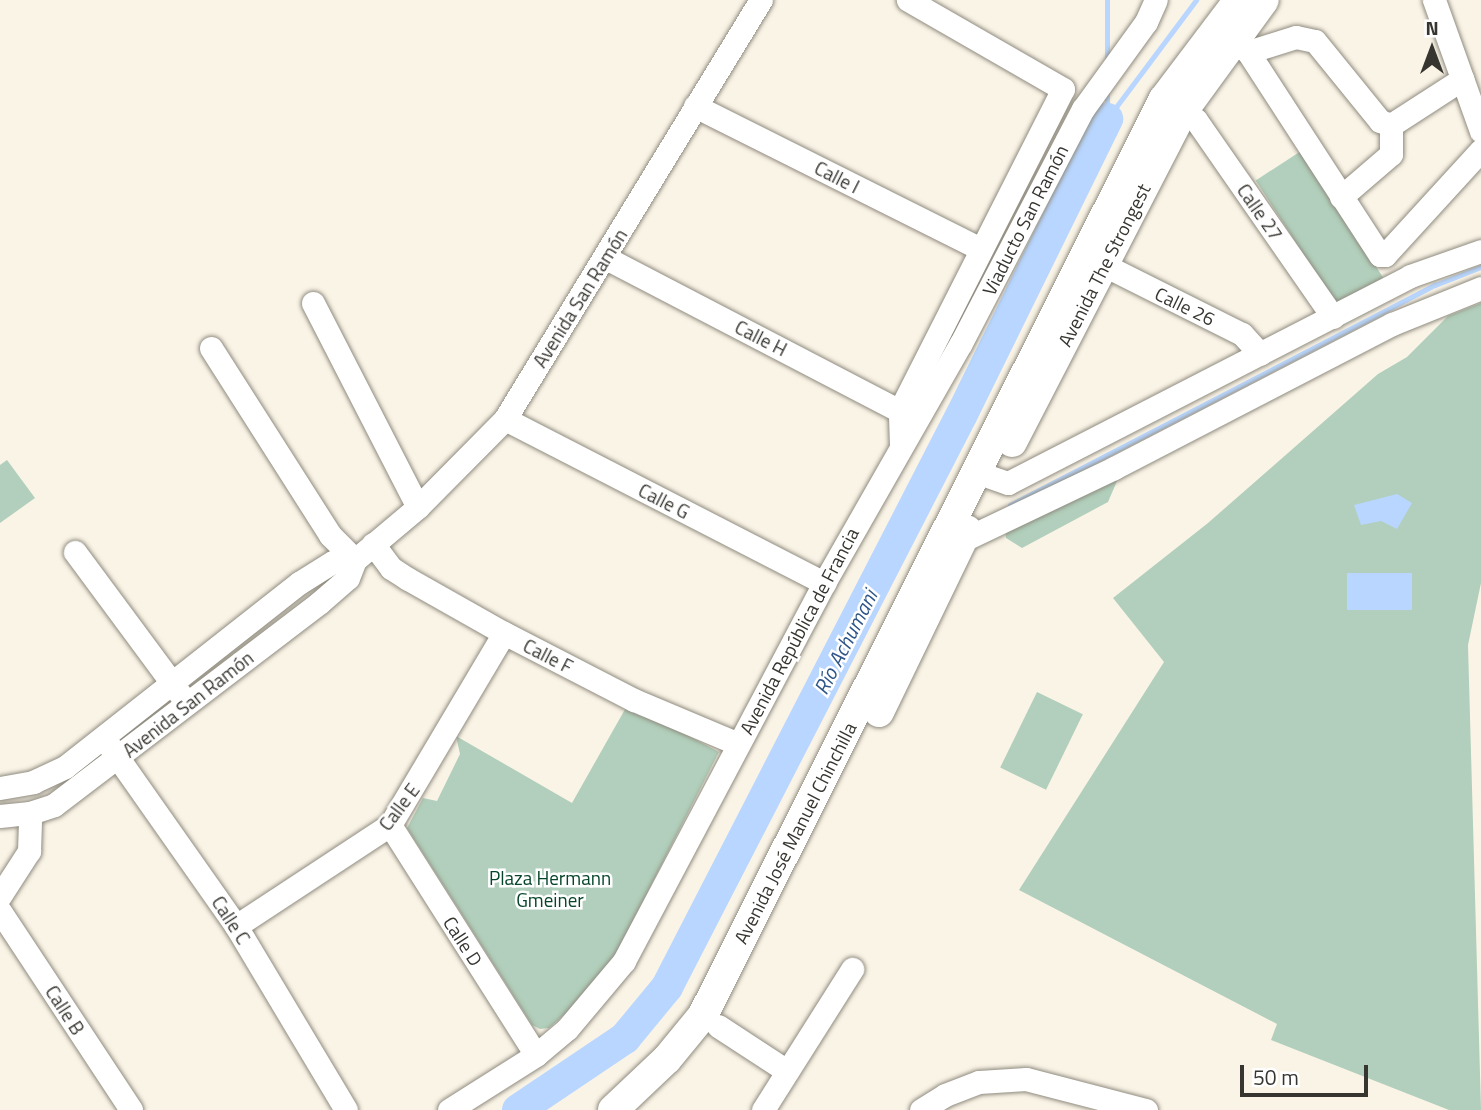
<!DOCTYPE html>
<html>
<head>
<meta charset="utf-8">
<style>
  body { margin:0 }
  #map { position:relative; width:1481px; height:1110px; overflow:hidden; background:#faf4e7; font-family:"Titillium Web",sans-serif }
  div>[style] { position:absolute }
  .green>* { inset:0; background:#b1cfbc; transform-origin:0 0 }
  .water>* { inset:0; background:#b8d6ff; transform-origin:0 0 }
  .stream>* { height:5px; margin:-2.5px; padding:0 2.5px; transform-origin:2.5px; border-radius:2.5px; background:#b8d6ff }
  .river>* { height:32px; margin:-16px; padding:0 16px; transform-origin:16px; border-radius:16px; background:#b8d6ff }
  .roads { filter:drop-shadow(0 0 2px #8f8b7f) drop-shadow(0 0 2px #8f8b7f) }
  .minor>* { height:23px; margin:-11.5px; padding:0 11.5px; transform-origin:11.5px; border-radius:11.5px; background:#fff }
  .major>* { height:30px; margin:-15px; padding:0 15px; transform-origin:15px; border-radius:15px; background:#fff }
  span { translate:-50% -50%; white-space:nowrap; text-align:center; line-height:1.15; -webkit-text-stroke:5px #fff; paint-order:stroke }
  .street-label { font-size:19px; color:#373530 }
  .park-label { font-size:19px; color:#06452a }
  .water-label { font-size:21px; color:#2e5588; font-style:italic }
  .north { position:absolute; left:1397px; top:14px; width:70px; height:70px; -webkit-text-stroke:5px #fff; paint-order:stroke; rotate:0deg; font-size:19px; font-weight:700; line-height:28px; text-align:center; color:#373530 }
  .north::after { content:''; display:block; margin:auto; width:24px; height:32px; background:#373530; clip-path:polygon(50% 0,100% 100%,50% 72%,0 100%) }
  .scale { position:absolute; left:1240px; top:1065px; width:128px; height:32px; box-sizing:border-box; border:4px solid #373530; border-top:0; padding-left:9px; font-size:21px; line-height:24px; white-space:nowrap; color:#373530; -webkit-text-stroke:5px #fff; paint-order:stroke }
</style>
</head>
<body>
<div id="map">
  <div class="green">
    <i style="left:1301px;top:151px;width:151px;height:54px;rotate:57deg"></i>
    <i style="clip-path:polygon(1481px 303px,1481px 583px,1468px 645px,1481px 1110px,1449px 1110px,1271px 1040px,1277px 1024px,1019px 890px,1164px 662px,1113px 598px,1208px 523px,1378px 374px,1407px 357px,1448px 316px)"></i>
    <i style="clip-path:polygon(7px 460px,35px 498px,0 523px,0 465px)"></i>
    <i style="clip-path:polygon(1111px 475px,1117px 481px,1108px 502px,1022px 548px,1006px 538px,1005px 529px)"></i>
    <i style="left:1037px;top:692px;width:51px;height:84px;rotate:26deg"></i>
    <i style="clip-path:polygon(628px 704px,719px 752px,613px 960px,581px 1000px,549px 1028px,540px 1029px,532px 1025px,407px 828px,423px 798px,437px 801px,460px 754px,456px 736px,572px 803px)"></i>
  </div>
  <div class="water">
    <i style="clip-path:polygon(1397px 494px,1412px 503px,1397px 529px,1381px 521px,1361px 525px,1354px 505px)"></i>
    <i style="left:1412px;top:573px;width:37px;height:65px;rotate:90deg"></i>
  </div>
  <div class="stream">
    <i style="left:1107px;top:64px;width:64px;rotate:-90deg"></i>
    <i style="left:1107px;top:119px;width:149px;rotate:-53.2deg"></i>
    <i style="left:1107px;top:119px;width:28px;rotate:-90deg"></i>
    <i style="left:1010px;top:505px;width:479px;rotate:-27.4deg"></i>
    <i style="left:1435px;top:285px;width:49px;rotate:-21.4deg"></i>
  </div>
  <div class="river">
    <i style="left:518px;top:1110px;width:129px;rotate:-33.9deg"></i>
    <i style="left:625px;top:1038px;width:66px;rotate:-50.5deg"></i>
    <i style="left:667px;top:987px;width:644px;rotate:-62.76deg"></i>
    <i style="left:962px;top:414px;width:329px;rotate:-63.8deg"></i>
  </div>
  <div class="roads">
    <div class="minor">
      <i style="left:1434px;top:0;width:139px;rotate:70.3deg"></i>
      <i style="left:1238px;top:44px;width:13px;rotate:39deg"></i>
      <i style="left:1248px;top:52px;width:50px;rotate:-17.4deg"></i>
      <i style="left:1296px;top:37px;width:19px;rotate:12deg"></i>
      <i style="left:1315px;top:41px;width:103px;rotate:50.9deg"></i>
      <i style="left:1380px;top:121px;width:12px;rotate:20deg"></i>
      <i style="left:1391px;top:125px;width:85px;rotate:-32.9deg"></i>
      <i style="left:1248px;top:52px;width:242px;rotate:57deg"></i>
      <i style="left:1380px;top:255px;width:5px"></i>
      <i style="left:1385px;top:255px;width:142px;rotate:-47.6deg"></i>
      <i style="left:695px;top:106px;width:317px;rotate:26.6deg"></i>
      <i style="left:1183px;top:111px;width:16px;rotate:35deg"></i>
      <i style="left:1196px;top:120px;width:240px;rotate:55.2deg"></i>
      <i style="left:1341px;top:197px;width:66px;rotate:-40.7deg"></i>
      <i style="left:1391px;top:154px;width:29px;rotate:-90deg"></i>
      <i style="left:606px;top:258px;width:344px;rotate:27.5deg"></i>
      <i style="left:1104px;top:265px;width:154px;rotate:26.6deg"></i>
      <i style="left:1242px;top:334px;width:27px;rotate:48deg"></i>
      <i style="left:313px;top:303px;width:229px;rotate:62.8deg"></i>
      <i style="left:211px;top:348px;width:222px;rotate:57.5deg"></i>
      <i style="left:330px;top:535px;width:35px;rotate:45deg"></i>
      <i style="left:505px;top:419px;width:359px;rotate:27.2deg"></i>
      <i style="left:901px;top:445px;width:35px;rotate:-92deg"></i>
      <i style="left:900px;top:410px;width:360px;rotate:-63.1deg"></i>
      <i style="left:1063px;top:89px;width:179px;rotate:-150.1deg"></i>
      <i style="left:973px;top:471px;width:37px;rotate:19deg"></i>
      <i style="left:1008px;top:483px;width:452px;rotate:-27.2deg"></i>
      <i style="left:1410px;top:276px;width:75px;rotate:-19.4deg"></i>
      <i style="left:955px;top:538px;width:7px;rotate:27deg"></i>
      <i style="left:961px;top:541px;width:170px;rotate:-25.5deg"></i>
      <i style="left:1114px;top:468px;width:313px;rotate:-27.4deg"></i>
      <i style="left:1392px;top:324px;width:96px;rotate:-22deg"></i>
      <i style="left:373px;top:544px;width:30px;rotate:53deg"></i>
      <i style="left:391px;top:568px;width:20px;rotate:33deg"></i>
      <i style="left:408px;top:579px;width:110px;rotate:29.4deg"></i>
      <i style="left:504px;top:633px;width:146px;rotate:27.3deg"></i>
      <i style="left:634px;top:700px;width:113px;rotate:22.9deg"></i>
      <i style="left:75px;top:552px;width:178px;rotate:53.5deg"></i>
      <i style="left:104px;top:738px;width:230px;rotate:54.9deg"></i>
      <i style="left:236px;top:926px;width:214px;rotate:59.1deg"></i>
      <i style="left:0;top:788px;width:34px;rotate:-10deg"></i>
      <i style="left:33px;top:782px;width:35px;rotate:-25deg"></i>
      <i style="left:65px;top:767px;width:298px;rotate:-38.2deg"></i>
      <i style="left:299px;top:583px;width:40px;rotate:-32deg"></i>
      <i style="left:333px;top:562px;width:22px;rotate:-5deg"></i>
      <i style="left:0;top:816px;width:30px;rotate:-6deg"></i>
      <i style="left:30px;top:813px;width:25px;rotate:-18deg"></i>
      <i style="left:54px;top:805px;width:333px;rotate:-37.3deg"></i>
      <i style="left:319px;top:603px;width:38px;rotate:-41deg"></i>
      <i style="left:348px;top:578px;width:19px;rotate:-69deg"></i>
      <i style="left:355px;top:560px;width:82px;rotate:-40.1deg"></i>
      <i style="left:418px;top:507px;width:124px;rotate:-45.3deg"></i>
      <i style="left:505px;top:419px;width:491px;rotate:-58.6deg"></i>
      <i style="left:390px;top:825px;width:272px;rotate:57.6deg"></i>
      <i style="left:0;top:896px;width:54px;rotate:-57.2deg"></i>
      <i style="left:29px;top:851px;width:38px;rotate:-88deg"></i>
      <i style="left:0;top:911px;width:238px;rotate:56.6deg"></i>
      <i style="left:236px;top:926px;width:184px;rotate:-33.3deg"></i>
      <i style="left:390px;top:825px;width:223px;rotate:-59.3deg"></i>
      <i style="left:718px;top:1026px;width:82px;rotate:33.1deg"></i>
      <i style="left:449px;top:1110px;width:103px;rotate:-32.3deg"></i>
      <i style="left:536px;top:1055px;width:40px;rotate:-40deg"></i>
      <i style="left:567px;top:1029px;width:89px;rotate:-50deg"></i>
      <i style="left:624px;top:961px;width:428px;rotate:-62.1deg"></i>
      <i style="left:824px;top:583px;width:276px;rotate:-60.3deg"></i>
      <i style="left:961px;top:343px;width:264px;rotate:-62.5deg"></i>
      <i style="left:1083px;top:109px;width:107px;rotate:-54.1deg"></i>
      <i style="left:1146px;top:22px;width:24px;rotate:-66deg"></i>
      <i style="left:763px;top:1110px;width:167px;rotate:-57.7deg"></i>
      <i style="left:921px;top:1110px;width:28px;rotate:-32deg"></i>
      <i style="left:945px;top:1095px;width:36px;rotate:-21deg"></i>
      <i style="left:979px;top:1082px;width:47px;rotate:-3.7deg"></i>
      <i style="left:1026px;top:1079px;width:124px;rotate:14.5deg"></i>
    </div>
    <div class="major">
      <i style="left:1012px;top:442px;width:373px;rotate:-62.7deg"></i>
      <i style="left:1183px;top:111px;width:137px;rotate:-53.9deg"></i>
      <i style="left:879px;top:712px;width:202px;rotate:-64.2deg"></i>
      <i style="left:613px;top:1110px;width:74px;rotate:-43.4deg"></i>
      <i style="left:667px;top:1059px;width:57px;rotate:-50.7deg"></i>
      <i style="left:703px;top:1015px;width:1025px;rotate:-63.29deg"></i>
      <i style="left:1164px;top:99px;width:124px;rotate:-52.9deg"></i>
    </div>
  </div>
  <div class="street-label">
    <span style="left:837px;top:177px;rotate:27deg">Calle I</span>
    <span style="left:1260px;top:212px;rotate:55deg">Calle 27</span>
    <span style="left:1025px;top:220px;rotate:-63deg">Viaducto San Ramón</span>
    <span style="left:1104px;top:265px;rotate:-63deg">Avenida The Strongest</span>
    <span style="left:580px;top:298px;rotate:-58deg">Avenida San Ramón</span>
    <span style="left:1185px;top:306px;rotate:26deg">Calle 26</span>
    <span style="left:761px;top:338px;rotate:27deg">Calle H</span>
    <span style="left:664px;top:501px;rotate:27deg">Calle G</span>
    <span style="left:799px;top:631px;rotate:-62deg">Avenida República de Francia</span>
    <span style="left:548px;top:656px;rotate:27deg">Calle F</span>
    <span style="left:188px;top:704px;rotate:-38deg">Avenida San Ramón</span>
    <span style="left:399px;top:807px;rotate:-53deg">Calle E</span>
    <span style="left:795px;top:833px;rotate:-63deg">Avenida José Manuel Chinchilla</span>
    <span style="left:231px;top:920px;rotate:57deg">Calle C</span>
    <span style="left:463px;top:941px;rotate:57deg">Calle D</span>
    <span style="left:65px;top:1010px;rotate:57deg">Calle B</span>
  </div>
  <div class="park-label">
    <span style="left:550px;top:889px">Plaza Hermann<br>Gmeiner</span>
  </div>
  <div class="water-label">
    <span style="left:845px;top:642px;rotate:-63deg">Río Achumani</span>
  </div>
  <div class="north">N</div>
  <div class="scale">50 m</div>
</div>
</body>
</html>
